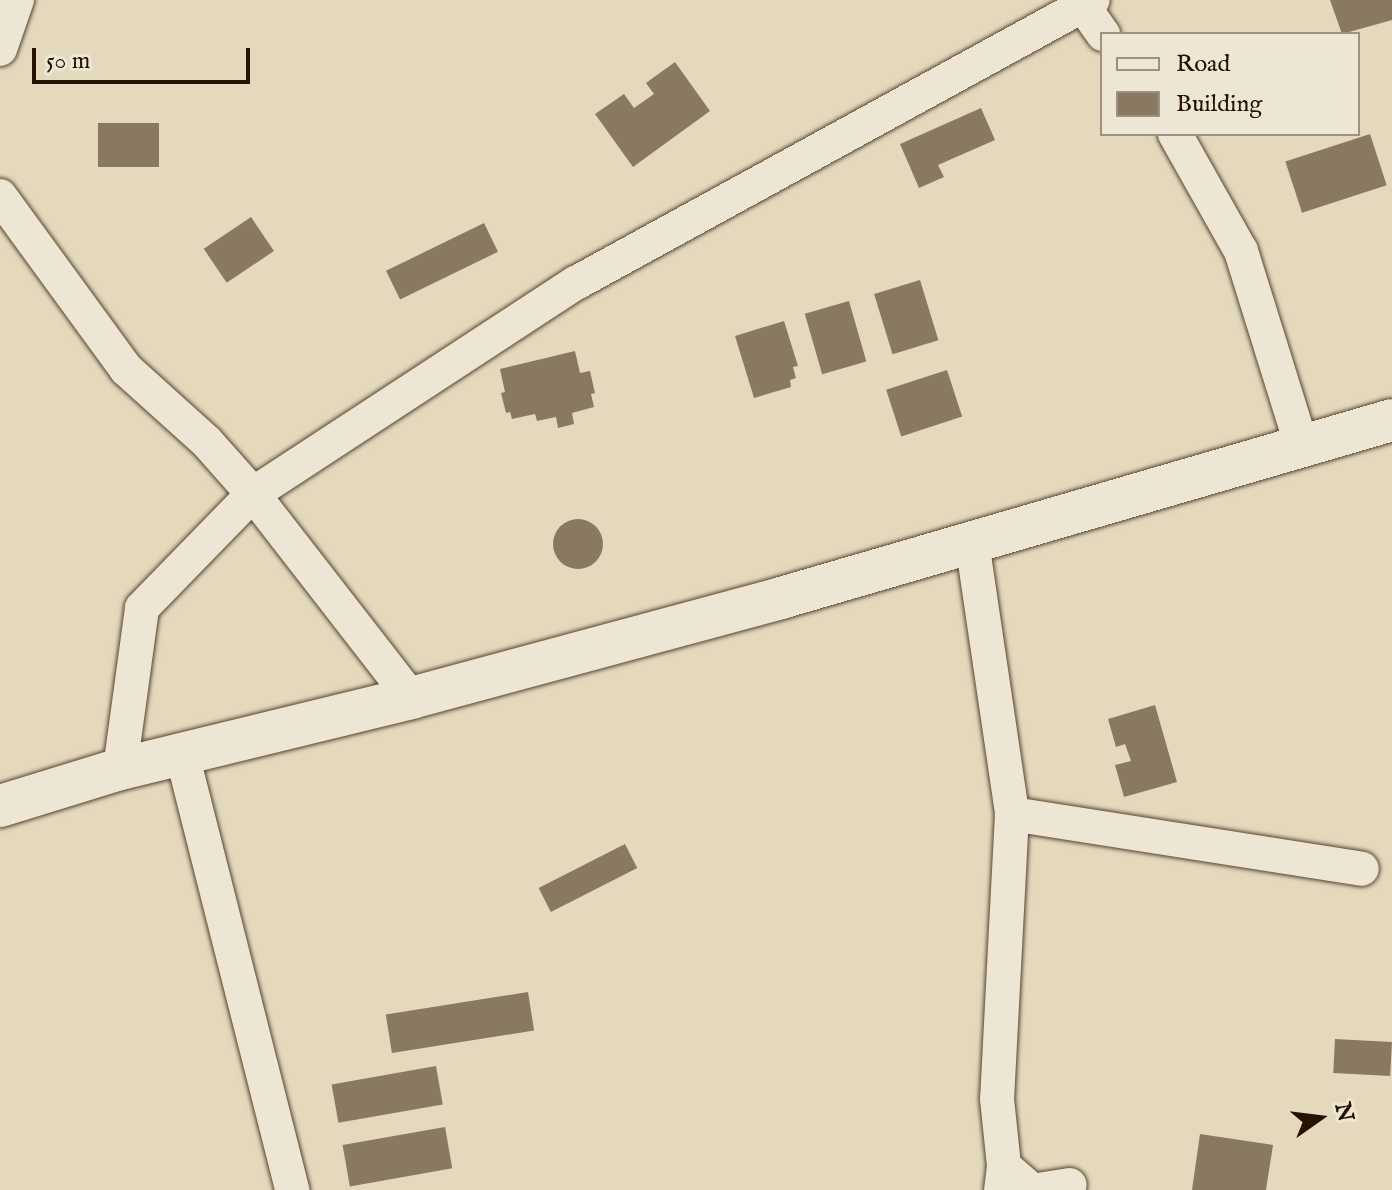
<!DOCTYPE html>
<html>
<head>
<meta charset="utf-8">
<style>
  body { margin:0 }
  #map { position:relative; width:1392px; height:1190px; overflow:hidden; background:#e5d9bd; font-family:"IM FELL English",serif }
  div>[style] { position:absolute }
  .building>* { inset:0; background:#897962; transform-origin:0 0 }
  .round { border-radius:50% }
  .roads { filter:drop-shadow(0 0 2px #56442f) drop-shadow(0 0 2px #56442f) }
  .minor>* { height:34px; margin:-17px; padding:0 17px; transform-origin:17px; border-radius:17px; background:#eee6d4 }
  .tertiary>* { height:42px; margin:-21px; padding:0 21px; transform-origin:21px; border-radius:21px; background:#eee6d4 }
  span { translate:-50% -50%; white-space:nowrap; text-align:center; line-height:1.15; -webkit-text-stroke:8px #eee6d4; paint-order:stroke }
  .legend { position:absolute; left:1100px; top:32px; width:260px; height:104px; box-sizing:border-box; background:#eee6d4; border:2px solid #9e917f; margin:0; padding:10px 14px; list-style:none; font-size:24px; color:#261200 }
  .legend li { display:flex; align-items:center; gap:16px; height:40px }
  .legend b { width:40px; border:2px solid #9e917f }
  .north { position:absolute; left:1280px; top:1078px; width:80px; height:80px; -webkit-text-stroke:6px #eee6d4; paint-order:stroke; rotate:76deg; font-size:22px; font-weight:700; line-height:32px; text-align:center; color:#261200 }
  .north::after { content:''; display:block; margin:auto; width:28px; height:36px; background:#261200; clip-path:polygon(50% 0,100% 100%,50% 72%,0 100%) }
  .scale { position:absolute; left:32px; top:48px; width:218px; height:36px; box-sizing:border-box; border:4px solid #261200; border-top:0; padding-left:10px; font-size:24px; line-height:28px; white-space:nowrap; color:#261200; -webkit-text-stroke:6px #eee6d4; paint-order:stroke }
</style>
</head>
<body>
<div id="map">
  <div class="building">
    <i style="clip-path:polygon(1330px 0,1392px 0,1392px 20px,1342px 34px)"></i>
    <i style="clip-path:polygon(675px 62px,710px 111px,633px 167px,595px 114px,624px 94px,634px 108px,654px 94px,646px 83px)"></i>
    <i style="clip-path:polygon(981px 108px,995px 140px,938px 165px,944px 177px,919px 188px,900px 144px)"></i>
    <i style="left:98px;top:123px;width:61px;height:44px"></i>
    <i style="left:1370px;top:134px;width:54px;height:89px;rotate:72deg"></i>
    <i style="left:251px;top:217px;width:41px;height:57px;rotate:56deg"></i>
    <i style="left:484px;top:223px;width:32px;height:109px;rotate:64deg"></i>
    <i style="left:920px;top:280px;width:63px;height:48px;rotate:73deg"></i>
    <i style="left:849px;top:301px;width:63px;height:46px;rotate:74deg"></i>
    <i style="clip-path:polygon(784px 321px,798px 366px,793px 367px,796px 378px,790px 380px,791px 387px,754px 398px,735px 336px)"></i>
    <i style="clip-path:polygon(575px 351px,580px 373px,590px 371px,595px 393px,591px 394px,594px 407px,572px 413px,574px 424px,558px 428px,556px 417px,537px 421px,535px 414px,512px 419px,510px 412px,506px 413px,501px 393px,505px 392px,500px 369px)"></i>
    <i style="left:947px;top:370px;width:49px;height:64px;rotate:72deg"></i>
    <i class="round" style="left:553px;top:519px;width:50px;height:50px"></i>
    <i style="clip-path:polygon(1155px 705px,1177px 782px,1124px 797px,1115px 765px,1131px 761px,1125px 744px,1116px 747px,1108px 719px)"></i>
    <i style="left:625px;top:844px;width:27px;height:97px;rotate:63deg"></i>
    <i style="left:528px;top:992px;width:39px;height:144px;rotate:81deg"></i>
    <i style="left:1335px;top:1039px;width:57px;height:34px;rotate:3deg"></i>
    <i style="left:436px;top:1066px;width:39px;height:106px;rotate:80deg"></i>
    <i style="left:445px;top:1127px;width:42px;height:104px;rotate:80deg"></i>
    <i style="clip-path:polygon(1200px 1134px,1273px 1145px,1266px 1190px,1192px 1190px)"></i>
  </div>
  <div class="roads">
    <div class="minor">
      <i style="left:1079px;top:0;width:42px;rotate:54.8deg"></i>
      <i style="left:0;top:49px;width:52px;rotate:-70.9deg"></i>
      <i style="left:1175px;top:134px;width:134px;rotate:60.6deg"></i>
      <i style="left:1241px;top:251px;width:205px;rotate:72.7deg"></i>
      <i style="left:0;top:196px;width:214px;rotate:53.9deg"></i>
      <i style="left:126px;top:369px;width:108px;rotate:42deg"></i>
      <i style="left:206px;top:441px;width:71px;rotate:48.4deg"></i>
      <i style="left:253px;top:494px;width:258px;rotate:52.2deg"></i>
      <i style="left:972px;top:542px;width:275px;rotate:81.6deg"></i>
      <i style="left:1012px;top:814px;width:285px;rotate:93deg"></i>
      <i style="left:997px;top:1099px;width:67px;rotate:84deg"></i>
      <i style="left:1004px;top:1166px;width:24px;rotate:97deg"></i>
      <i style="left:182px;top:754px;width:450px;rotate:75.8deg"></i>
      <i style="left:120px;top:769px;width:162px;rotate:-82.2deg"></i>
      <i style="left:142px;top:608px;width:159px;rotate:-45.8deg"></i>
      <i style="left:253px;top:494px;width:386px;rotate:-33.2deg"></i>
      <i style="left:576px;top:283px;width:589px;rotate:-28.7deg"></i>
      <i style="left:1012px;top:814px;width:354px;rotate:8.9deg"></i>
      <i style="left:1004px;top:1166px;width:37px;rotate:41deg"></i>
      <i style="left:1038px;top:1190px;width:32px;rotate:-9deg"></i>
    </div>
    <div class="tertiary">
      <i style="left:0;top:806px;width:126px;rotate:-17.1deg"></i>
      <i style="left:120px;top:769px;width:300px;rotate:-13.7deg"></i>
      <i style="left:411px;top:698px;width:383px;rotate:-15.1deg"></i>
      <i style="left:781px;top:598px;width:636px;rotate:-16.24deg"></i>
    </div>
  </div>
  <ul class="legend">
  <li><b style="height:10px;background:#eee6d4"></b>Road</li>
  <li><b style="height:22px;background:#897962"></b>Building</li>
  </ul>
  <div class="north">N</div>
  <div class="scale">50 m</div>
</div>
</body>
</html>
